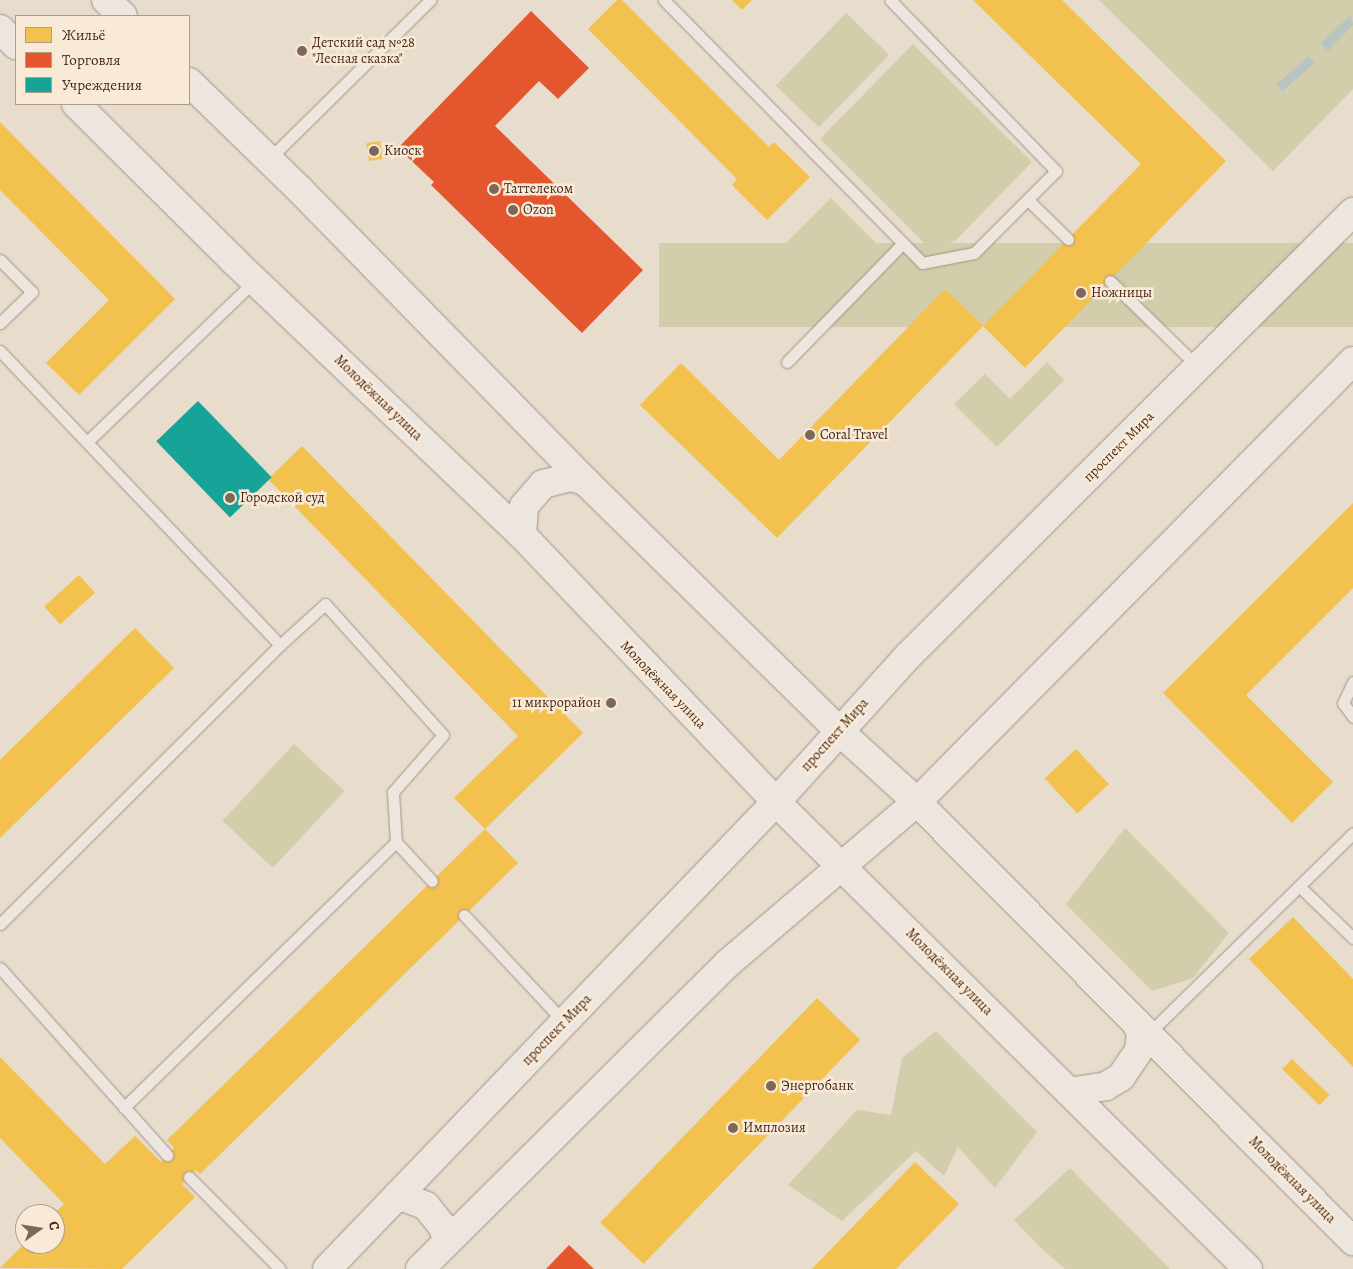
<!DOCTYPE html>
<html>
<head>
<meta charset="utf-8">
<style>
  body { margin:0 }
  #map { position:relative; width:1353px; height:1269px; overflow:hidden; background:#e8dccc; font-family:Alegreya,serif }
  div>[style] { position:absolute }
  .green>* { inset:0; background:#d2cdaa; transform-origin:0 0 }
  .water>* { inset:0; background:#b7c4c2; transform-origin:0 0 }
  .homes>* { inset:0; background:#f2c14e; transform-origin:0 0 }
  .shops>* { inset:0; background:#e4572e }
  .public>* { inset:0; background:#17a398; transform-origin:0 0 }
  .roads { filter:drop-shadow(0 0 1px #9f9489) drop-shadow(0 0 1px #9f9489) }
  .service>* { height:11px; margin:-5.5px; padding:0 5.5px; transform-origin:5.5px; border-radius:5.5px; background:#ece6de }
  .tertiary>* { height:28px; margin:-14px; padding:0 14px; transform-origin:14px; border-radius:14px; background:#ece6de }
  .secondary>* { height:28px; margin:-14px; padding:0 14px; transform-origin:14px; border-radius:14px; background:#ece6de }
  .dots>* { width:14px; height:14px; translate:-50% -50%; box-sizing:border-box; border:2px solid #f8ead6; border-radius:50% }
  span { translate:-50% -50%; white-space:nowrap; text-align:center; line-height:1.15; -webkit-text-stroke:5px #f8ead6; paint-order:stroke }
  .poi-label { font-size:14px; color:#47281a }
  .left { translate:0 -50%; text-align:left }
  .right { translate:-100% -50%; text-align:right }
  .street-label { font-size:14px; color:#47281a }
  .legend { position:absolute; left:15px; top:15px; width:175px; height:90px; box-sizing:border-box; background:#f8ead6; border:1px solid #b19c8b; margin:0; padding:6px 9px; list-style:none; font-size:15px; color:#47281a }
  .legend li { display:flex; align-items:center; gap:10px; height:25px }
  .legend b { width:25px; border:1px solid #b19c8b }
  .north { position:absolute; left:15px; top:1204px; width:50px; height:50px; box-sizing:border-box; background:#f8ead6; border:1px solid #b19c8b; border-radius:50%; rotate:77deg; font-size:14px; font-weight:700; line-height:20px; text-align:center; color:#47281a }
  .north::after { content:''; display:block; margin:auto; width:18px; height:22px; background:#7f6758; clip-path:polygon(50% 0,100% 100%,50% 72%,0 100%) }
</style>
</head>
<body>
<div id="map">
  <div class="green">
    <i style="clip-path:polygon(1099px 0,1353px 0,1353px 89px,1273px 171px)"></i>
    <i style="left:846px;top:13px;width:60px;height:101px;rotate:44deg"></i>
    <i style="clip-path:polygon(913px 44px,1032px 162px,955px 241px,930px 249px,820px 139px)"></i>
    <i style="left:831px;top:198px;width:71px;height:105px;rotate:45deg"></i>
    <i style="left:1353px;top:243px;width:84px;height:694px;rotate:90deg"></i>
    <i style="clip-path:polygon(1047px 362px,1064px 380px,997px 447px,954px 404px,985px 374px,1010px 399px)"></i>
    <i style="left:294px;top:744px;width:69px;height:105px;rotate:43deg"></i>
    <i style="clip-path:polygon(1125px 828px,1229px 933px,1193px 978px,1152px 991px,1066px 904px)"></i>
    <i style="clip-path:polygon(936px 1031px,1037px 1132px,995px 1188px,958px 1147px,944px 1176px,916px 1151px,842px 1221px,788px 1185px,857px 1110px,891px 1115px,902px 1058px)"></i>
    <i style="clip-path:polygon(1070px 1168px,1170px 1269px,1065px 1269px,1041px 1248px,1014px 1220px)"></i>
  </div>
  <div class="water">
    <i style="clip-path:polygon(1351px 15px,1353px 25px,1328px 51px,1321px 43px)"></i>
    <i style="left:1309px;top:56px;width:9px;height:43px;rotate:49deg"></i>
  </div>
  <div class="homes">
    <i style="clip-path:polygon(617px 0,622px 0,769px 147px,774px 142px,810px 177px,767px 220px,732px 185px,737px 179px,588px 29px)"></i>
    <i style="clip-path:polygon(732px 0,752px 0,742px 10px)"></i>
    <i style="clip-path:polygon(973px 0,1062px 0,1226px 161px,1025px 368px,983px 326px,1141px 164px)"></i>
    <i style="clip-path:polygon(0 122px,175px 299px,79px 395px,46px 363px,109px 300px,0 190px)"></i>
    <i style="left:380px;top:141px;width:18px;height:14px;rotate:81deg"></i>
    <i style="clip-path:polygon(945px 289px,983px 326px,777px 538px,640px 405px,681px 363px,779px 460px)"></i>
    <i style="clip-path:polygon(302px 446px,583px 733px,485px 829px,454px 798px,518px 736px,268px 479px)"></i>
    <i style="clip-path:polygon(1353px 503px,1353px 588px,1246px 695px,1333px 782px,1292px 823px,1163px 693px)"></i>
    <i style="left:79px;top:575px;width:24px;height:47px;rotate:48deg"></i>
    <i style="clip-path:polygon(135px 628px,174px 668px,0 838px,0 760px)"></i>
    <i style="left:1076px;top:749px;width:48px;height:43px;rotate:47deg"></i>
    <i style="clip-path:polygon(485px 829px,518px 863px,200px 1174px,196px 1170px,182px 1184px,195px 1197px,122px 1269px,0 1268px,25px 1243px,55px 1244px,55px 1213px,64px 1204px,0 1138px,0 1057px,105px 1164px,135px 1136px,161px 1162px,174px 1148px,167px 1140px)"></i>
    <i style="clip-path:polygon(1293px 917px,1353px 979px,1353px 1067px,1249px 959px)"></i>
    <i style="left:817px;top:998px;width:60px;height:312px;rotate:44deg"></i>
    <i style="left:1292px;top:1059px;width:52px;height:14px;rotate:44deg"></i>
    <i style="clip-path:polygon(915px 1162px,959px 1204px,896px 1269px,812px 1269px)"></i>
  </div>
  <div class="shops">
    <i style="clip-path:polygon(531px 11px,589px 68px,558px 99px,539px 81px,495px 126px,643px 270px,582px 333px,431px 185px,434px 182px,398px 148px)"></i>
    <i style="clip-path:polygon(569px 1245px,594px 1269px,546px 1269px)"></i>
  </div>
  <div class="public">
    <i style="left:198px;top:401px;width:106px;height:58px;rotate:46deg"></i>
  </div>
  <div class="roads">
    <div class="service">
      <i style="left:664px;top:0;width:368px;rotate:45.5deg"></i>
      <i style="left:922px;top:263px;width:53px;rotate:-10.9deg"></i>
      <i style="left:974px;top:253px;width:116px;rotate:-45deg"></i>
      <i style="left:1056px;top:171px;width:238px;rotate:-134.1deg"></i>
      <i style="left:268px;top:160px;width:228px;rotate:-44.6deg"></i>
      <i style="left:1028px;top:200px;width:56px;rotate:44.3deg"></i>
      <i style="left:0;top:260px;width:45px;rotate:45deg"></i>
      <i style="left:32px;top:292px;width:45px;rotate:135.9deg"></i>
      <i style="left:1110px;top:281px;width:122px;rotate:44.3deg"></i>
      <i style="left:0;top:351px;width:406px;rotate:46.4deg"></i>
      <i style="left:787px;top:362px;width:166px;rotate:-45.7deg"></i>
      <i style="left:88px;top:441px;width:231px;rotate:-43.9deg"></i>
      <i style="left:1353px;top:682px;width:23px;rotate:115deg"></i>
      <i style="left:1343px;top:703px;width:17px;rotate:54deg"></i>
      <i style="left:396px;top:842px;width:53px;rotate:47.3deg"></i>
      <i style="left:1299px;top:886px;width:75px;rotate:43.9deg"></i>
      <i style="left:464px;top:915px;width:146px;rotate:46.9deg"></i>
      <i style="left:0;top:924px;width:395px;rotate:-44.9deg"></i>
      <i style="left:280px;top:645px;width:61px;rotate:-42.3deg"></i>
      <i style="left:325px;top:604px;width:176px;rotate:48deg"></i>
      <i style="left:443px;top:735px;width:76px;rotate:131.3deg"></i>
      <i style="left:393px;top:792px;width:50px;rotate:86.6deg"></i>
      <i style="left:396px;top:842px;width:380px;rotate:135.7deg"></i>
      <i style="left:0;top:968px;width:251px;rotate:48.2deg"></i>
      <i style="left:1148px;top:1034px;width:287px;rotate:-44.4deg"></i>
      <i style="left:189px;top:1177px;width:129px;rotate:45.3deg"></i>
    </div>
    <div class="tertiary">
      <i style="left:106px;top:0;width:23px;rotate:43deg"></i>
      <i style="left:0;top:29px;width:23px;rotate:45deg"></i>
      <i style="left:189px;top:82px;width:156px;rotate:44.2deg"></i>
      <i style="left:301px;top:191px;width:406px;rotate:45.6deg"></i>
      <i style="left:585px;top:481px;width:355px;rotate:44.5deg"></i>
      <i style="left:838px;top:730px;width:107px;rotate:42.3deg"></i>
      <i style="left:917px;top:802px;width:619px;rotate:45.2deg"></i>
      <i style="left:76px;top:104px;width:223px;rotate:44.8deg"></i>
      <i style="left:234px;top:261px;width:398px;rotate:43.6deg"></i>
      <i style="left:522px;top:535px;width:369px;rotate:46.4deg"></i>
      <i style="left:776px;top:802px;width:664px;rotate:44.69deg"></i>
      <i style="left:522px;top:535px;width:29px;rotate:-86deg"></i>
      <i style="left:524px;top:506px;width:29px;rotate:-49deg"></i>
      <i style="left:543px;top:484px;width:29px;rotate:-14deg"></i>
      <i style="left:571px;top:477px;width:15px;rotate:16deg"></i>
      <i style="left:1069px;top:1092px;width:37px;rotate:-9deg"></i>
      <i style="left:1106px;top:1086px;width:17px;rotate:-31deg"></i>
      <i style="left:1121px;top:1077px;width:32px;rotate:-56deg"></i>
      <i style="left:1139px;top:1050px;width:17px;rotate:-83deg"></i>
      <i style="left:1141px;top:1033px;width:13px;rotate:-117deg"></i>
    </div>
    <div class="secondary">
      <i style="left:398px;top:1195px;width:30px;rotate:21deg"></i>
      <i style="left:426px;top:1206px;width:27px;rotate:51deg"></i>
      <i style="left:443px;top:1227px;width:15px;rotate:74deg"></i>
      <i style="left:327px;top:1269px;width:648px;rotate:-46.13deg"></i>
      <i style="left:776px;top:802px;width:197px;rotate:-47.9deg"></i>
      <i style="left:908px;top:656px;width:629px;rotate:-44.94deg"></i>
      <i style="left:420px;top:1269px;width:433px;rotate:-44.8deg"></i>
      <i style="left:727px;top:964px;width:250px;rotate:-40.5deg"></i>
      <i style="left:917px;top:802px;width:620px;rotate:-45.33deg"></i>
    </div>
  </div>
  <div class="dots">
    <i style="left:302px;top:51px;background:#7f6758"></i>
    <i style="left:374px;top:151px;background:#7f6758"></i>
    <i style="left:494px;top:189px;background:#7f6758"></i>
    <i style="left:513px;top:210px;background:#7f6758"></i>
    <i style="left:1081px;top:293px;background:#7f6758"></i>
    <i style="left:810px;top:435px;background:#7f6758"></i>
    <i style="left:230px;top:498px;background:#7f6758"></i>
    <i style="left:611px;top:703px;background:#7f6758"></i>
    <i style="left:771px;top:1086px;background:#7f6758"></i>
    <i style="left:733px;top:1128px;background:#7f6758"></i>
  </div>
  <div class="poi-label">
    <span class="left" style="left:312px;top:51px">Детский сад №28<br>"Лесная сказка"</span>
    <span class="left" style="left:384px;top:151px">Киоск</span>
    <span class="left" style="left:504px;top:189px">Таттелеком</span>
    <span class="left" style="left:523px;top:210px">Ozon</span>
    <span class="left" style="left:1091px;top:293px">Ножницы</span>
    <span class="left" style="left:820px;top:435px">Coral Travel</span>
    <span class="left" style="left:240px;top:498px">Городской суд</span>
    <span class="right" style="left:601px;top:703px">11 микрорайон</span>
    <span class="left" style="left:781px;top:1086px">Энергобанк</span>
    <span class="left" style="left:743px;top:1128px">Имплозия</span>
  </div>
  <div class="street-label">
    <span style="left:378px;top:398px;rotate:44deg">Молодёжная улица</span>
    <span style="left:1119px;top:447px;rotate:-45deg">проспект Мира</span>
    <span style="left:663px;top:685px;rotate:46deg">Молодёжная улица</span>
    <span style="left:835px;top:735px;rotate:-48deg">проспект Мира</span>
    <span style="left:949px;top:972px;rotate:45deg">Молодёжная улица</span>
    <span style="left:557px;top:1030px;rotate:-46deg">проспект Мира</span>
    <span style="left:1292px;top:1180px;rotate:45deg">Молодёжная улица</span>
  </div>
  <ul class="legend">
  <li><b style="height:14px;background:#f2c14e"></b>Жильё</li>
  <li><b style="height:14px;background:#e4572e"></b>Торговля</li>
  <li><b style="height:14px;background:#17a398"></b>Учреждения</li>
  </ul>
  <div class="north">С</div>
</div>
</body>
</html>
